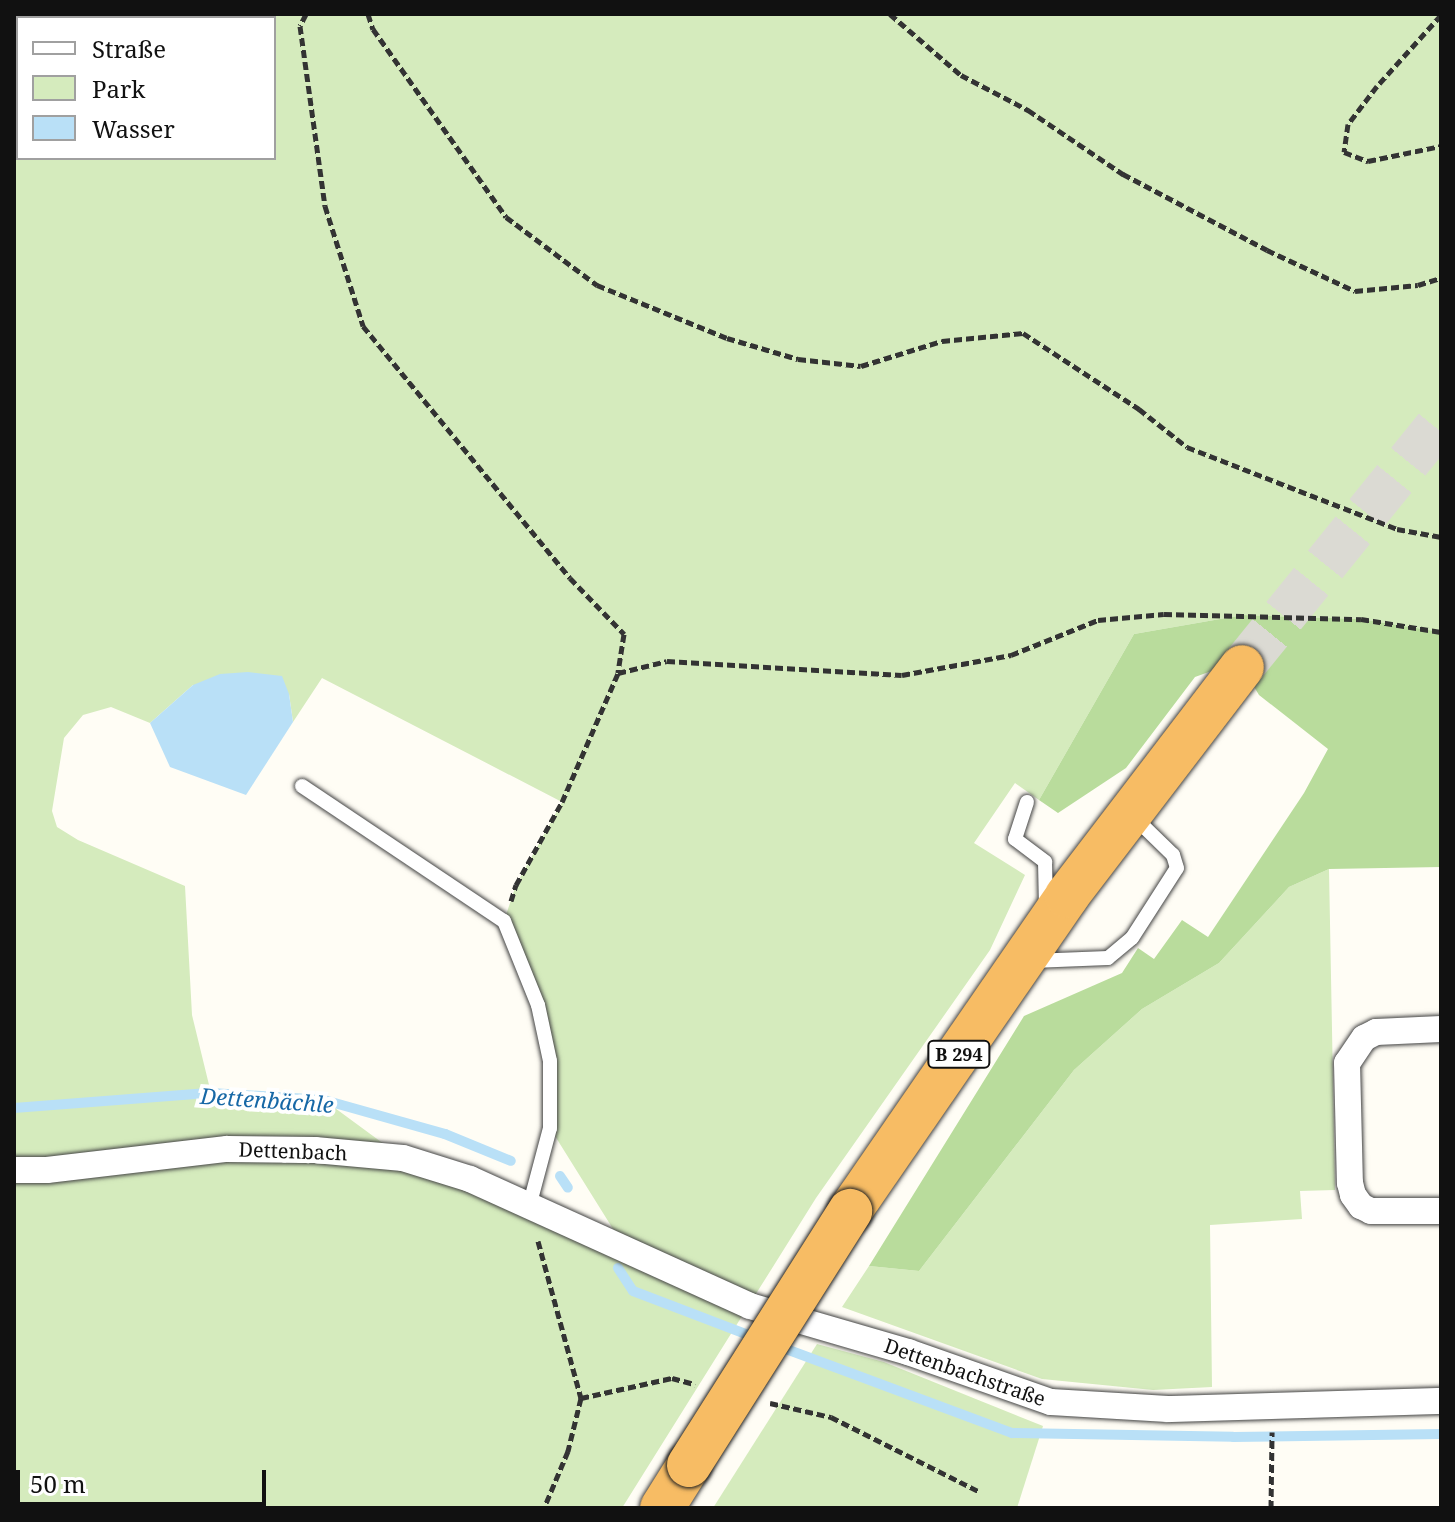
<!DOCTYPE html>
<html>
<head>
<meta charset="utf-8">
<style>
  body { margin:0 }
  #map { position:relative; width:1455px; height:1522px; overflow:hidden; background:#fffdf5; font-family:"Noto Serif",serif }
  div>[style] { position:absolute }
  .green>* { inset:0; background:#d5ebbd }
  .forest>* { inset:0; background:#b9dc9c }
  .water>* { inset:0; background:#b9e0f7 }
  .stream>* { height:10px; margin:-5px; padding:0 5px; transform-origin:5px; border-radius:5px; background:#b9e0f7 }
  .trunk-tunnel>* { height:44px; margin-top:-22px; transform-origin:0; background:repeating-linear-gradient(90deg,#dbdad3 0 44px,transparent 0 66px) }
  .path>* { height:5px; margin-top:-2.5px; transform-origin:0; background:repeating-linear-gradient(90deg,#333 0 8px,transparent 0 12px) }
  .roads { filter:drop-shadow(0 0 2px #444) drop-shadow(0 0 2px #444) }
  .service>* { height:14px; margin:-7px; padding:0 7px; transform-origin:7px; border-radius:7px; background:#fff }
  .minor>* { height:26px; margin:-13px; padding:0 13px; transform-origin:13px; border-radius:13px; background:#fff }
  .trunk>* { height:44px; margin:-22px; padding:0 22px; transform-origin:22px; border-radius:22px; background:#f7bc64 }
  .bridges { filter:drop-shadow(0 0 2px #222) drop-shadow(0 0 2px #222) }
  .trunk-bridge>* { height:44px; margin:-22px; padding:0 22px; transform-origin:22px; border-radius:22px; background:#f7bc64 }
  span { translate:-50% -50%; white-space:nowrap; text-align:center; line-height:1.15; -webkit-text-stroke:8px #fff; paint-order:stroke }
  .shield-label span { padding:2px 6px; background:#fff; border:2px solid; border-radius:6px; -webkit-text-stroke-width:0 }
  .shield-label { font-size:18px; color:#111; font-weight:700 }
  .street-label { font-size:20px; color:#111 }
  .water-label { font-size:22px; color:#1768a6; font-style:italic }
  .frame { position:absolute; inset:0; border:16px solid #111; pointer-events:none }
  .legend { position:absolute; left:16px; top:16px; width:260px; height:144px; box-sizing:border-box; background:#fff; border:2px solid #a0a0a0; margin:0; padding:10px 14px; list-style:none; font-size:24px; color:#111 }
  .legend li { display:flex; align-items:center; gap:16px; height:40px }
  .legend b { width:40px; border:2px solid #a0a0a0 }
  .scale { position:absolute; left:16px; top:1470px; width:250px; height:36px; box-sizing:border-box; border:4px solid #111; border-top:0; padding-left:10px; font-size:24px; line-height:28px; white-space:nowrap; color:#111; -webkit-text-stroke:6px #fff; paint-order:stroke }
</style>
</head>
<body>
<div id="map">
  <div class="green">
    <i style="clip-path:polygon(evenodd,14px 14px,1441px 14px,1441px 632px,1361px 619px,1243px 615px,1134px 634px,1039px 800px,1015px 783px,974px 843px,1025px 875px,990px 950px,816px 1198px,622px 1508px,14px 1508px,14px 14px,18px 18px,274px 18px,274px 158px,18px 158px,18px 18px,14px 14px,322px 678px,562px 802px,516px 885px,504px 921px,550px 1061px,550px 1128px,623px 1245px,403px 1158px,324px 1100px,211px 1093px,192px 1015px,185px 886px,78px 840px,57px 827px,52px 811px,64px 738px,83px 715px,111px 707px,150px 723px,193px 685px,289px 694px,293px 722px,322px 678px)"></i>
    <i style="clip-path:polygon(1329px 869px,1335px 1190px,1300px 1191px,1302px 1219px,1210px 1225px,1212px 1387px,1153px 1390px,1042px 1379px,842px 1307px,869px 1266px,919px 1271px,1074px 1070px,1142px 1009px,1219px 963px,1289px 887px)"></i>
    <i style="clip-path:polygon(817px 1344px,884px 1362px,1043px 1426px,1017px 1508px,713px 1508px)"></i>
  </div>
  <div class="forest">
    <i style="clip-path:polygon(1243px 615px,1361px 619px,1441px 632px,1441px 867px,1329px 869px,1289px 887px,1219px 963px,1142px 1009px,1074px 1070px,919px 1271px,869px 1266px,1024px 1016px,1122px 973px,1138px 948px,1154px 959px,1182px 920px,1208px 937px,1304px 793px,1328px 749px,1259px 695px,1242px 667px,1228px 665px,1195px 677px,1126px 768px,1058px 813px,1039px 800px,1134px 634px)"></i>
  </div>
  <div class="water">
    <i style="clip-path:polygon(248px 672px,282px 676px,289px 694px,293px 722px,246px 795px,170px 767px,150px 723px,193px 685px,220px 674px)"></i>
  </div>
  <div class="stream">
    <i style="left:14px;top:1108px;width:198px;rotate:-4.4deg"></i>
    <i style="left:211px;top:1093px;width:113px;rotate:3.5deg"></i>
    <i style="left:324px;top:1100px;width:126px;rotate:15.7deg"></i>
    <i style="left:445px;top:1134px;width:71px;rotate:22.2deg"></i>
    <i style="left:560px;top:1176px;width:14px;rotate:56deg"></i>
    <i style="left:618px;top:1268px;width:27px;rotate:57deg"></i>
    <i style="left:633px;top:1291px;width:135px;rotate:20.9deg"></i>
    <i style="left:778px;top:1346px;width:250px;rotate:20.4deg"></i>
    <i style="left:1012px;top:1433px;width:221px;rotate:1deg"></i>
    <i style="left:1233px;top:1437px;width:208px;rotate:-0.8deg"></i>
  </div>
  <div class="trunk-tunnel">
    <i style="left:1242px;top:667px;width:316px;rotate:-51deg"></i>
  </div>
  <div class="path">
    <i style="left:306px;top:14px;width:13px;rotate:117deg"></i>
    <i style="left:300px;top:26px;width:182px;rotate:82.1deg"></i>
    <i style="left:325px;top:206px;width:126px;rotate:72.4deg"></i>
    <i style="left:363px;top:326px;width:326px;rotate:50.6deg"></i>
    <i style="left:570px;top:578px;width:78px;rotate:46deg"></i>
    <i style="left:624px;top:634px;width:39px;rotate:99deg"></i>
    <i style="left:368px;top:14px;width:16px;rotate:72deg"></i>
    <i style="left:373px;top:29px;width:230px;rotate:54.7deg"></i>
    <i style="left:506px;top:217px;width:114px;rotate:36.8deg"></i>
    <i style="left:597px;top:285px;width:140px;rotate:22.2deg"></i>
    <i style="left:727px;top:338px;width:74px;rotate:16.5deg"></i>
    <i style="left:798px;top:359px;width:63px;rotate:6.3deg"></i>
    <i style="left:861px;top:366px;width:85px;rotate:-17.2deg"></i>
    <i style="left:942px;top:341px;width:81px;rotate:-5.6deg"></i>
    <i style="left:1023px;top:333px;width:139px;rotate:33.2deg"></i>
    <i style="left:1139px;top:409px;width:61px;rotate:38.4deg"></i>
    <i style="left:1187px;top:447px;width:225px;rotate:21.3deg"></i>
    <i style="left:1397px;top:529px;width:45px;rotate:10.3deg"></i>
    <i style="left:890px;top:14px;width:94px;rotate:40.7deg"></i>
    <i style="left:961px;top:75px;width:76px;rotate:27.6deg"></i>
    <i style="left:1028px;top:110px;width:115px;rotate:34deg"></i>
    <i style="left:1123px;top:174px;width:163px;rotate:27.8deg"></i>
    <i style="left:1267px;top:250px;width:97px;rotate:25deg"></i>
    <i style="left:1355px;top:291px;width:63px;rotate:-5.4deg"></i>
    <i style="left:1418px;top:285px;width:24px;rotate:-17deg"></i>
    <i style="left:1441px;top:15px;width:96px;rotate:132deg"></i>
    <i style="left:1377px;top:86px;width:48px;rotate:127.3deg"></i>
    <i style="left:1348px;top:124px;width:28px;rotate:98deg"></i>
    <i style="left:1344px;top:152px;width:26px;rotate:21deg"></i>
    <i style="left:1368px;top:161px;width:75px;rotate:-11.6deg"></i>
    <i style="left:511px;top:901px;width:17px;rotate:-73deg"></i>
    <i style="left:516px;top:885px;width:95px;rotate:-61deg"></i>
    <i style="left:562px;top:802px;width:141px;rotate:-66.5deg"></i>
    <i style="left:618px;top:673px;width:50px;rotate:-13.8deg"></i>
    <i style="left:667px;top:661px;width:235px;rotate:3.4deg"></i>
    <i style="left:902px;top:675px;width:111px;rotate:-10.4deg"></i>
    <i style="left:1011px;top:655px;width:94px;rotate:-21.9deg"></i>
    <i style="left:1098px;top:620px;width:66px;rotate:-5.2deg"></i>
    <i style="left:1164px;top:614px;width:197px;rotate:1.5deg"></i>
    <i style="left:1361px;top:619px;width:81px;rotate:9.2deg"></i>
    <i style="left:538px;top:1241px;width:163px;rotate:74.7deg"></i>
    <i style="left:581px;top:1398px;width:55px;rotate:103.8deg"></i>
    <i style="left:568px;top:1451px;width:62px;rotate:112.8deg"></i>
    <i style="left:581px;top:1398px;width:93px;rotate:-12.4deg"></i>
    <i style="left:672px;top:1378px;width:24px;rotate:15deg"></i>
    <i style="left:770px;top:1403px;width:63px;rotate:12.9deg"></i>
    <i style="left:831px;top:1417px;width:165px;rotate:26.7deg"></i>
    <i style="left:1271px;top:1508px;width:76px;rotate:-89.2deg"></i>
  </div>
  <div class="roads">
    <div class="service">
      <i style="left:302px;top:786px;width:243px;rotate:33.8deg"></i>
      <i style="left:504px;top:921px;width:91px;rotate:68deg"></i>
      <i style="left:538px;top:1005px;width:57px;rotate:77.9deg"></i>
      <i style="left:550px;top:1061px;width:67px;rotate:90deg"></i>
      <i style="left:550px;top:1128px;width:82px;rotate:104.9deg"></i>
      <i style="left:1027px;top:802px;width:39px;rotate:108deg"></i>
      <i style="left:1015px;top:839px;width:38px;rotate:37deg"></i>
      <i style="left:1045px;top:862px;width:44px;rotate:88.7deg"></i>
      <i style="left:1032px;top:961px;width:76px;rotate:-2.3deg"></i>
      <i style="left:1108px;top:958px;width:31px;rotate:-40deg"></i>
      <i style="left:1132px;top:938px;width:83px;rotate:-57.3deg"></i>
      <i style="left:1177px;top:868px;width:14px;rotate:-107deg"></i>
      <i style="left:1173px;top:855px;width:56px;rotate:-135.7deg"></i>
    </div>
    <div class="minor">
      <i style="left:1441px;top:1029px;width:65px;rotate:177.4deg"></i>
      <i style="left:1376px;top:1032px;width:13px;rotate:153deg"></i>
      <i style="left:1364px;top:1038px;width:30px;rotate:124deg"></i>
      <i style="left:1347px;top:1063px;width:120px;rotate:88.6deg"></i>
      <i style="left:1350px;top:1183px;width:12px;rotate:76deg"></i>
      <i style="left:1353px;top:1195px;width:14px;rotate:54deg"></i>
      <i style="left:1361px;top:1206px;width:11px;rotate:27deg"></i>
      <i style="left:1371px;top:1211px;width:70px"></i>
      <i style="left:14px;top:1170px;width:33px"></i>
      <i style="left:47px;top:1170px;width:181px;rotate:-6.7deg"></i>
      <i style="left:227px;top:1149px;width:88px;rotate:0.7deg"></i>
      <i style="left:315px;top:1150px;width:88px;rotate:5.2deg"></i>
      <i style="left:403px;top:1158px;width:70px;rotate:17.4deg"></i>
      <i style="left:470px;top:1179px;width:307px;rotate:24.4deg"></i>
      <i style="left:750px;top:1306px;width:165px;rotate:16.2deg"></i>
      <i style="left:908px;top:1352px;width:151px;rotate:19.3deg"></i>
      <i style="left:1051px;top:1402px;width:117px;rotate:3.4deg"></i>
      <i style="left:1168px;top:1409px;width:273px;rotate:-1.7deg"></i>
    </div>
    <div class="trunk">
      <i style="left:850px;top:1211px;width:383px;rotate:-55.4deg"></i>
      <i style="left:1067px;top:896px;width:288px;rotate:-52.6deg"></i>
      <i style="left:662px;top:1508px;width:51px;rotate:-57.9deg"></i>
    </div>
  </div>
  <div class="bridges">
    <div class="trunk-bridge">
      <i style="left:689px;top:1465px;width:301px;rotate:-57.6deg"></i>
    </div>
  </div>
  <div class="shield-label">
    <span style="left:959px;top:1054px">B 294</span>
  </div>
  <div class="street-label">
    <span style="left:293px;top:1151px;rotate:2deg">Dettenbach</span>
    <span style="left:965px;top:1372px;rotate:19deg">Dettenbachstraße</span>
  </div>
  <div class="water-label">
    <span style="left:267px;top:1100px;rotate:4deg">Dettenbächle</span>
  </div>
  <div class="frame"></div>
  <ul class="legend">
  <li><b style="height:10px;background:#fff"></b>Straße</li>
  <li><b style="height:22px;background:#d5ebbd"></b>Park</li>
  <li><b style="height:22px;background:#b9e0f7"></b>Wasser</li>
  </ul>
  <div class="scale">50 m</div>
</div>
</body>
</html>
